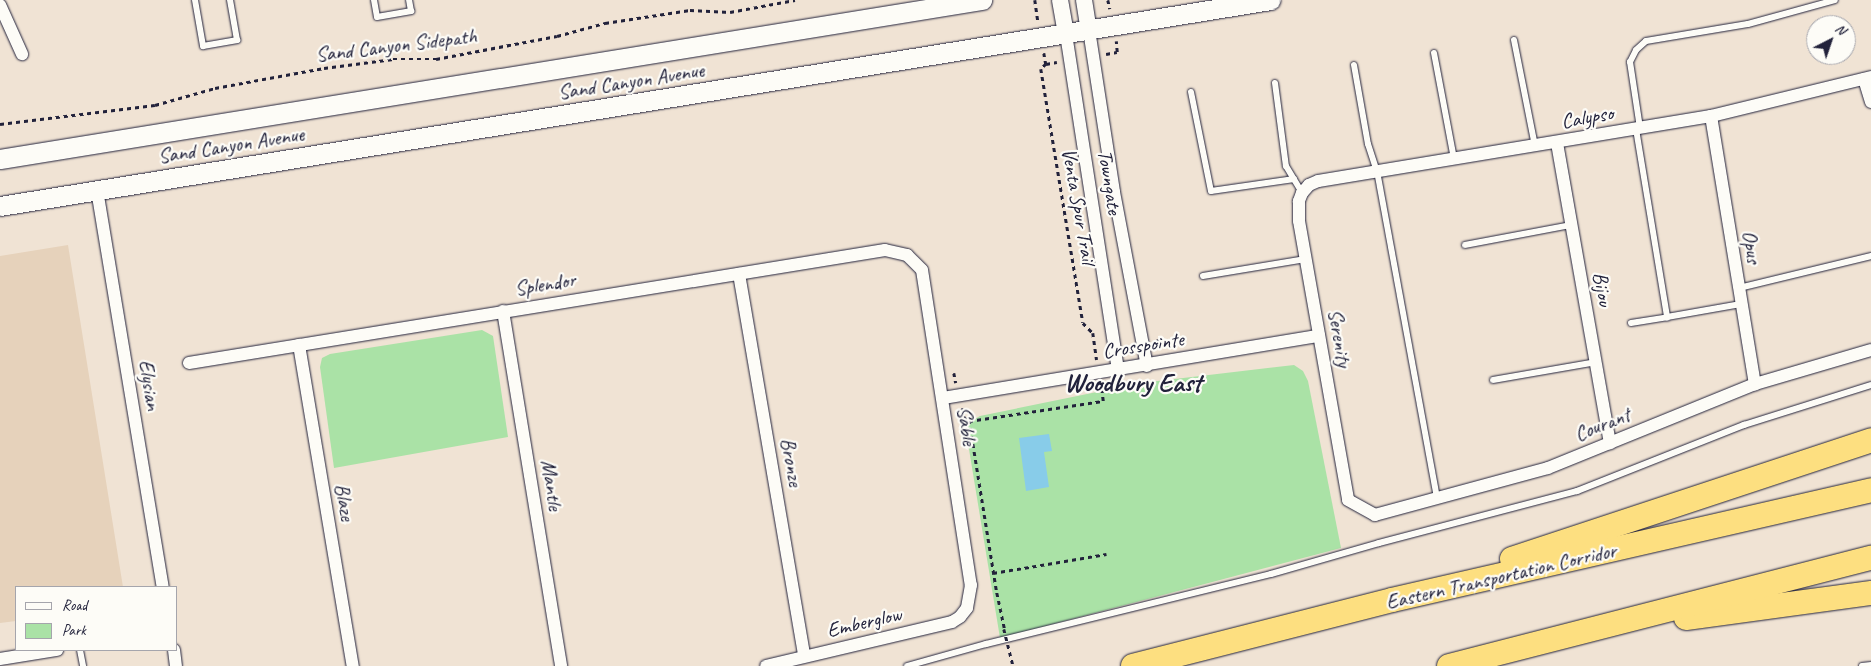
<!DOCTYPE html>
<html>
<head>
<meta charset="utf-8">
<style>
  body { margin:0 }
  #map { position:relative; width:1871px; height:666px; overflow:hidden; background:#f0e3d4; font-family:Caveat,sans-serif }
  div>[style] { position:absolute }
  .built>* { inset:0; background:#e6d2bb }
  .green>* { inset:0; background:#aae2a6 }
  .water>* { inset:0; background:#88cce9 }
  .path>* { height:2.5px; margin-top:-1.25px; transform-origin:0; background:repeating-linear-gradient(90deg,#22223b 0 4px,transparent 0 8px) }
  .roads { filter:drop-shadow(0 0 1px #22223b) drop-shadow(0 0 1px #22223b) }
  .service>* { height:6px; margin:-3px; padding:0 3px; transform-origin:3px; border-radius:3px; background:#fdfcf7 }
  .minor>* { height:12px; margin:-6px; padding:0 6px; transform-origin:6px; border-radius:6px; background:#fdfcf7 }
  .tertiary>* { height:16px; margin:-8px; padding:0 8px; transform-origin:8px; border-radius:8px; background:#fdfcf7 }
  .secondary>* { height:19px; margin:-9.5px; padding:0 9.5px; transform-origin:9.5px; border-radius:9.5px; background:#fdfcf7 }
  .motorway>* { height:24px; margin:-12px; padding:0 12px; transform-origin:12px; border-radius:12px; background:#fddf80 }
  .path-bridge>* { height:2.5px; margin-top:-1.25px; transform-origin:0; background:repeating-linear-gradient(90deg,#22223b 0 4px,transparent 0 8px) }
  span { translate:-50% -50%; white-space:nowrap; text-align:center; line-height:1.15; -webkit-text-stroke:4.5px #fdfcf7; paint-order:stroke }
  .street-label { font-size:21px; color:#22223b }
  .district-label { font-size:26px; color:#22223b; font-weight:700 }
  .legend { position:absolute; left:15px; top:586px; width:162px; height:65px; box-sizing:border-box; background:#fdfcf7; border:1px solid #a5a5ac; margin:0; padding:6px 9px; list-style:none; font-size:15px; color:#22223b }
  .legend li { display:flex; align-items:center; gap:10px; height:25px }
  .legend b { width:25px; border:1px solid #a5a5ac }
  .north { position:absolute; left:1806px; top:15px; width:50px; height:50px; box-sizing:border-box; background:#fdfcf7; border:1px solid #a5a5ac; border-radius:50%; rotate:41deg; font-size:14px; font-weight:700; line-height:20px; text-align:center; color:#22223b }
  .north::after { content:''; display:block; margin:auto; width:18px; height:22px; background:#22223b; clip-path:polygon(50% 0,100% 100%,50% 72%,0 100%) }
</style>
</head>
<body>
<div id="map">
  <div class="built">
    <i style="clip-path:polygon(68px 245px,123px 587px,16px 587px,16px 621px,0 623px,0 256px)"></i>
  </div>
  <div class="green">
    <i style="clip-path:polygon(482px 330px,493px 336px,508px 437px,334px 468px,320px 367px,322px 358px,330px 354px)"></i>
    <i style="clip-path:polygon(1294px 365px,1303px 371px,1308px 381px,1341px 548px,1000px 638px,966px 431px,968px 423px,980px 416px,1141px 383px)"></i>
  </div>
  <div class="water">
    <i style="clip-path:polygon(1049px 434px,1052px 451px,1044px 452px,1049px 487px,1026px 491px,1019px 438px)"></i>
  </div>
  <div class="path">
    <i style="left:1035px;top:0;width:21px;rotate:82deg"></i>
    <i style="left:1108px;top:0;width:9px;rotate:77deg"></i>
    <i style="left:1044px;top:53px;width:11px;rotate:80deg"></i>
    <i style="left:1106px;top:54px;width:11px;rotate:-10deg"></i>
    <i style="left:1117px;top:52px;width:11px;rotate:-95deg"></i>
    <i style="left:1046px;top:64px;width:7px;rotate:135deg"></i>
    <i style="left:1041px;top:69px;width:257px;rotate:80.6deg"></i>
    <i style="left:1083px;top:323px;width:14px;rotate:45deg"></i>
    <i style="left:1093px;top:333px;width:27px;rotate:82deg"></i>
    <i style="left:1046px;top:64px;width:11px;rotate:-10deg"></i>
    <i style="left:0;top:124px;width:156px;rotate:-7deg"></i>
    <i style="left:155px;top:105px;width:62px;rotate:-15.8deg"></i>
    <i style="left:215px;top:88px;width:111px;rotate:-10.4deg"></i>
    <i style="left:324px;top:68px;width:70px;rotate:-7.4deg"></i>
    <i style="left:393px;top:59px;width:43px"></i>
    <i style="left:436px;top:59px;width:123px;rotate:-10.8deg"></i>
    <i style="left:557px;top:36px;width:50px;rotate:-15.2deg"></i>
    <i style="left:605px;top:23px;width:86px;rotate:-8.7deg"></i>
    <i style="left:690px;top:10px;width:40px;rotate:2.9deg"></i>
    <i style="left:730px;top:12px;width:66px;rotate:-10.5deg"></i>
    <i style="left:1156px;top:341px;width:6px;rotate:-18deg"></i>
    <i style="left:1162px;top:339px;width:8px;rotate:83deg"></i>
    <i style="left:954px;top:373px;width:10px;rotate:79deg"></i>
    <i style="left:962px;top:408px;width:9px;rotate:77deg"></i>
    <i style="left:964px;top:417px;width:6px;rotate:39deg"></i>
    <i style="left:993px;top:573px;width:115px;rotate:-9.5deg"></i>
    <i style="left:1004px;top:628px;width:39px;rotate:-102deg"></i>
    <i style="left:996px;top:590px;width:171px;rotate:-99.1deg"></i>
    <i style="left:969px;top:421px;width:135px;rotate:-8.5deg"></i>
    <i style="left:1103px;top:401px;width:16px;rotate:-97deg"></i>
  </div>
  <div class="roads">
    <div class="service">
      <i style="left:195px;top:0;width:47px;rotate:80.1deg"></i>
      <i style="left:203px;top:46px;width:35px;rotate:-10deg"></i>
      <i style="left:237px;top:40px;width:41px;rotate:-99.9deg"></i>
      <i style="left:374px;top:0;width:17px;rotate:80deg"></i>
      <i style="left:377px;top:17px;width:35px;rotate:-10deg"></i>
      <i style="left:411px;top:11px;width:11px;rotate:-100deg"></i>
      <i style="left:1514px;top:40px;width:108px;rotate:78.8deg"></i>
      <i style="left:1434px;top:53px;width:108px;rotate:79.3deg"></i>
      <i style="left:1354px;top:65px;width:80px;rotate:80deg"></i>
      <i style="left:1368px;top:144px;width:28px;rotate:72deg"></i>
      <i style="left:1377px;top:171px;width:332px;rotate:79.6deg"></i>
      <i style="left:1275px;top:83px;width:84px;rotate:82.5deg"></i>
      <i style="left:1286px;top:166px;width:31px;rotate:59deg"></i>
      <i style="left:1191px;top:92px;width:101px;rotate:78.6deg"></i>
      <i style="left:1211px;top:191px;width:84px;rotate:-8.2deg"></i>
      <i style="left:1640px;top:128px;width:67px;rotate:-98.6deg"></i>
      <i style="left:1630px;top:62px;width:13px;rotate:-63deg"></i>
      <i style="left:1636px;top:50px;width:13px;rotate:-42deg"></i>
      <i style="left:1646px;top:41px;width:103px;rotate:-9.5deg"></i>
      <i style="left:1748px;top:24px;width:90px;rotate:-15.4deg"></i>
      <i style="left:1636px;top:129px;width:191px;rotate:80.6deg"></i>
      <i style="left:1667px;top:317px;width:75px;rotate:-10deg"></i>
      <i style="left:1465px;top:245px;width:108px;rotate:-10.7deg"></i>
      <i style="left:1203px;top:276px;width:104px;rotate:-9.4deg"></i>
      <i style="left:1739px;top:288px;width:136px;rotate:-13.6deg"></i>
      <i style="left:1631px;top:323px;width:36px;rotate:-9deg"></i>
      <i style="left:1493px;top:380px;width:105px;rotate:-9.9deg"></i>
      <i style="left:80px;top:650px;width:16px;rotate:79deg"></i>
      <i style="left:907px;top:666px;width:82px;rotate:-15.6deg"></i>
      <i style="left:986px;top:644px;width:293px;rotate:-13.8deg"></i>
      <i style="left:1271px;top:574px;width:112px;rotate:-16deg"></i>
      <i style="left:1379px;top:543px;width:205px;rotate:-14.7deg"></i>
      <i style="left:1577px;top:491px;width:180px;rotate:-21.6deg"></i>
      <i style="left:1744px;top:425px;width:133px;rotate:-17.5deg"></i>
      <i style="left:1862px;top:666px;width:9px;rotate:-6deg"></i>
    </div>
    <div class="minor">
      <i style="left:0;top:5px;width:54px;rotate:65.8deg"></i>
      <i style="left:1089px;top:30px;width:164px;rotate:81.2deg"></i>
      <i style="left:1114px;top:192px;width:177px;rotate:79.3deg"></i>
      <i style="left:1066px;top:34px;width:340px;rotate:81.2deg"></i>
      <i style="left:1871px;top:77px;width:165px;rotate:166.3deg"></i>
      <i style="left:1711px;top:116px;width:398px;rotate:170.6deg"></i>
      <i style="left:1318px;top:181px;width:10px;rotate:156deg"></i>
      <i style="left:1309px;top:185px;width:11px;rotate:131deg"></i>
      <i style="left:1302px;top:193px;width:9px;rotate:111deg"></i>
      <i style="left:1299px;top:201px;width:20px;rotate:90deg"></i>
      <i style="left:1299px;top:221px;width:283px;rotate:80deg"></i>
      <i style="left:1348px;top:500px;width:31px;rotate:29deg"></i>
      <i style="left:1375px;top:515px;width:179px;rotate:-15.2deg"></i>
      <i style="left:1548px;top:468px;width:223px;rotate:-22.1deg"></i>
      <i style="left:1755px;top:384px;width:121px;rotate:-16.3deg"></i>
      <i style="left:1864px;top:79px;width:24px;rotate:73deg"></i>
      <i style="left:1711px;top:116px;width:272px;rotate:80.7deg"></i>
      <i style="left:1557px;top:143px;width:305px;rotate:80deg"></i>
      <i style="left:97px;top:190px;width:402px;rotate:80.6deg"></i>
      <i style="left:739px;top:274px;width:387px;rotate:80.3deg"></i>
      <i style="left:503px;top:311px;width:360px;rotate:80.7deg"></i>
      <i style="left:299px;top:345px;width:326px;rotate:80.5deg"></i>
      <i style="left:189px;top:363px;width:705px;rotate:-9.22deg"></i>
      <i style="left:885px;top:250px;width:23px;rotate:13deg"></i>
      <i style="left:907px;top:255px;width:21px;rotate:45deg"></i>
      <i style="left:922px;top:270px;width:319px;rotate:81.2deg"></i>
      <i style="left:971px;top:585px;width:23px;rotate:100deg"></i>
      <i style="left:967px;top:608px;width:11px;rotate:128deg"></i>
      <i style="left:960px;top:617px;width:9px;rotate:148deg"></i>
      <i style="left:952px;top:622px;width:191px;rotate:166.7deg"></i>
      <i style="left:943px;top:398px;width:381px;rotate:-9.4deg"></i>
      <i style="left:174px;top:650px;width:16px;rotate:83deg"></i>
      <i style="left:0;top:659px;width:58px;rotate:-9deg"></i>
    </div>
    <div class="tertiary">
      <i style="left:1060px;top:0;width:35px;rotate:80deg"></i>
      <i style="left:1084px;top:0;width:30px;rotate:81deg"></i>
    </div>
    <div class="secondary">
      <i style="left:0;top:159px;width:995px;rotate:-9.2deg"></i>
      <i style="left:0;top:206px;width:1287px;rotate:-9.21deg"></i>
    </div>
    <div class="motorway">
      <i style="left:1512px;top:559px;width:378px;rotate:-18.3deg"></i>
      <i style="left:1686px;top:618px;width:187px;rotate:-7.7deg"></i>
      <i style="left:1133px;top:666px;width:267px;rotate:-14.3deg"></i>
      <i style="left:1392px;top:600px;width:491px;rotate:-12.9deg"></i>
      <i style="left:1449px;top:666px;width:436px;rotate:-14.4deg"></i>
    </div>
  </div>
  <div class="path-bridge">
    <i style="left:1004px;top:629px;width:38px;rotate:76deg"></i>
  </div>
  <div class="street-label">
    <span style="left:396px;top:45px;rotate:-7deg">Sand Canyon Sidepath</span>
    <span style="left:631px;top:81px;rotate:-9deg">Sand Canyon Avenue</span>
    <span style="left:1587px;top:117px;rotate:-10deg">Calypso</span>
    <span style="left:231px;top:145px;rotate:-9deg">Sand Canyon Avenue</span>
    <span style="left:1110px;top:182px;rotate:81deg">Towngate</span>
    <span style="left:1079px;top:206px;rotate:80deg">Venta Spur Trail</span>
    <span style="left:1752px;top:247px;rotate:81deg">Opus</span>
    <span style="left:545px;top:284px;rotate:-9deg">Splendor</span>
    <span style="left:1603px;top:289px;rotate:80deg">Bijou</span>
    <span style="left:1340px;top:338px;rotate:80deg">Serenity</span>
    <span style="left:1143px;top:345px;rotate:-9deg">Crosspointe</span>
    <span style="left:150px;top:385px;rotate:81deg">Elysian</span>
    <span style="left:1602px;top:424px;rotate:-22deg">Courant</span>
    <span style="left:967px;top:426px;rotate:81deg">Sable</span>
    <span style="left:792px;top:462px;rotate:80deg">Bronze</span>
    <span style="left:552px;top:485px;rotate:81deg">Mantle</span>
    <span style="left:345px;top:502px;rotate:80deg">Blaze</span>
    <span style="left:1501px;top:576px;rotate:-13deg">Eastern Transportation Corridor</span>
    <span style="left:864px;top:622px;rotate:-13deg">Emberglow</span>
  </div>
  <div class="district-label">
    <span style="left:1133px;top:383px">Woodbury East</span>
  </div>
  <ul class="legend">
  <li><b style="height:6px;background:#fdfcf7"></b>Road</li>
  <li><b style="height:14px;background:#aae2a6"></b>Park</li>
  </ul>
  <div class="north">N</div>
</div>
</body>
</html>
